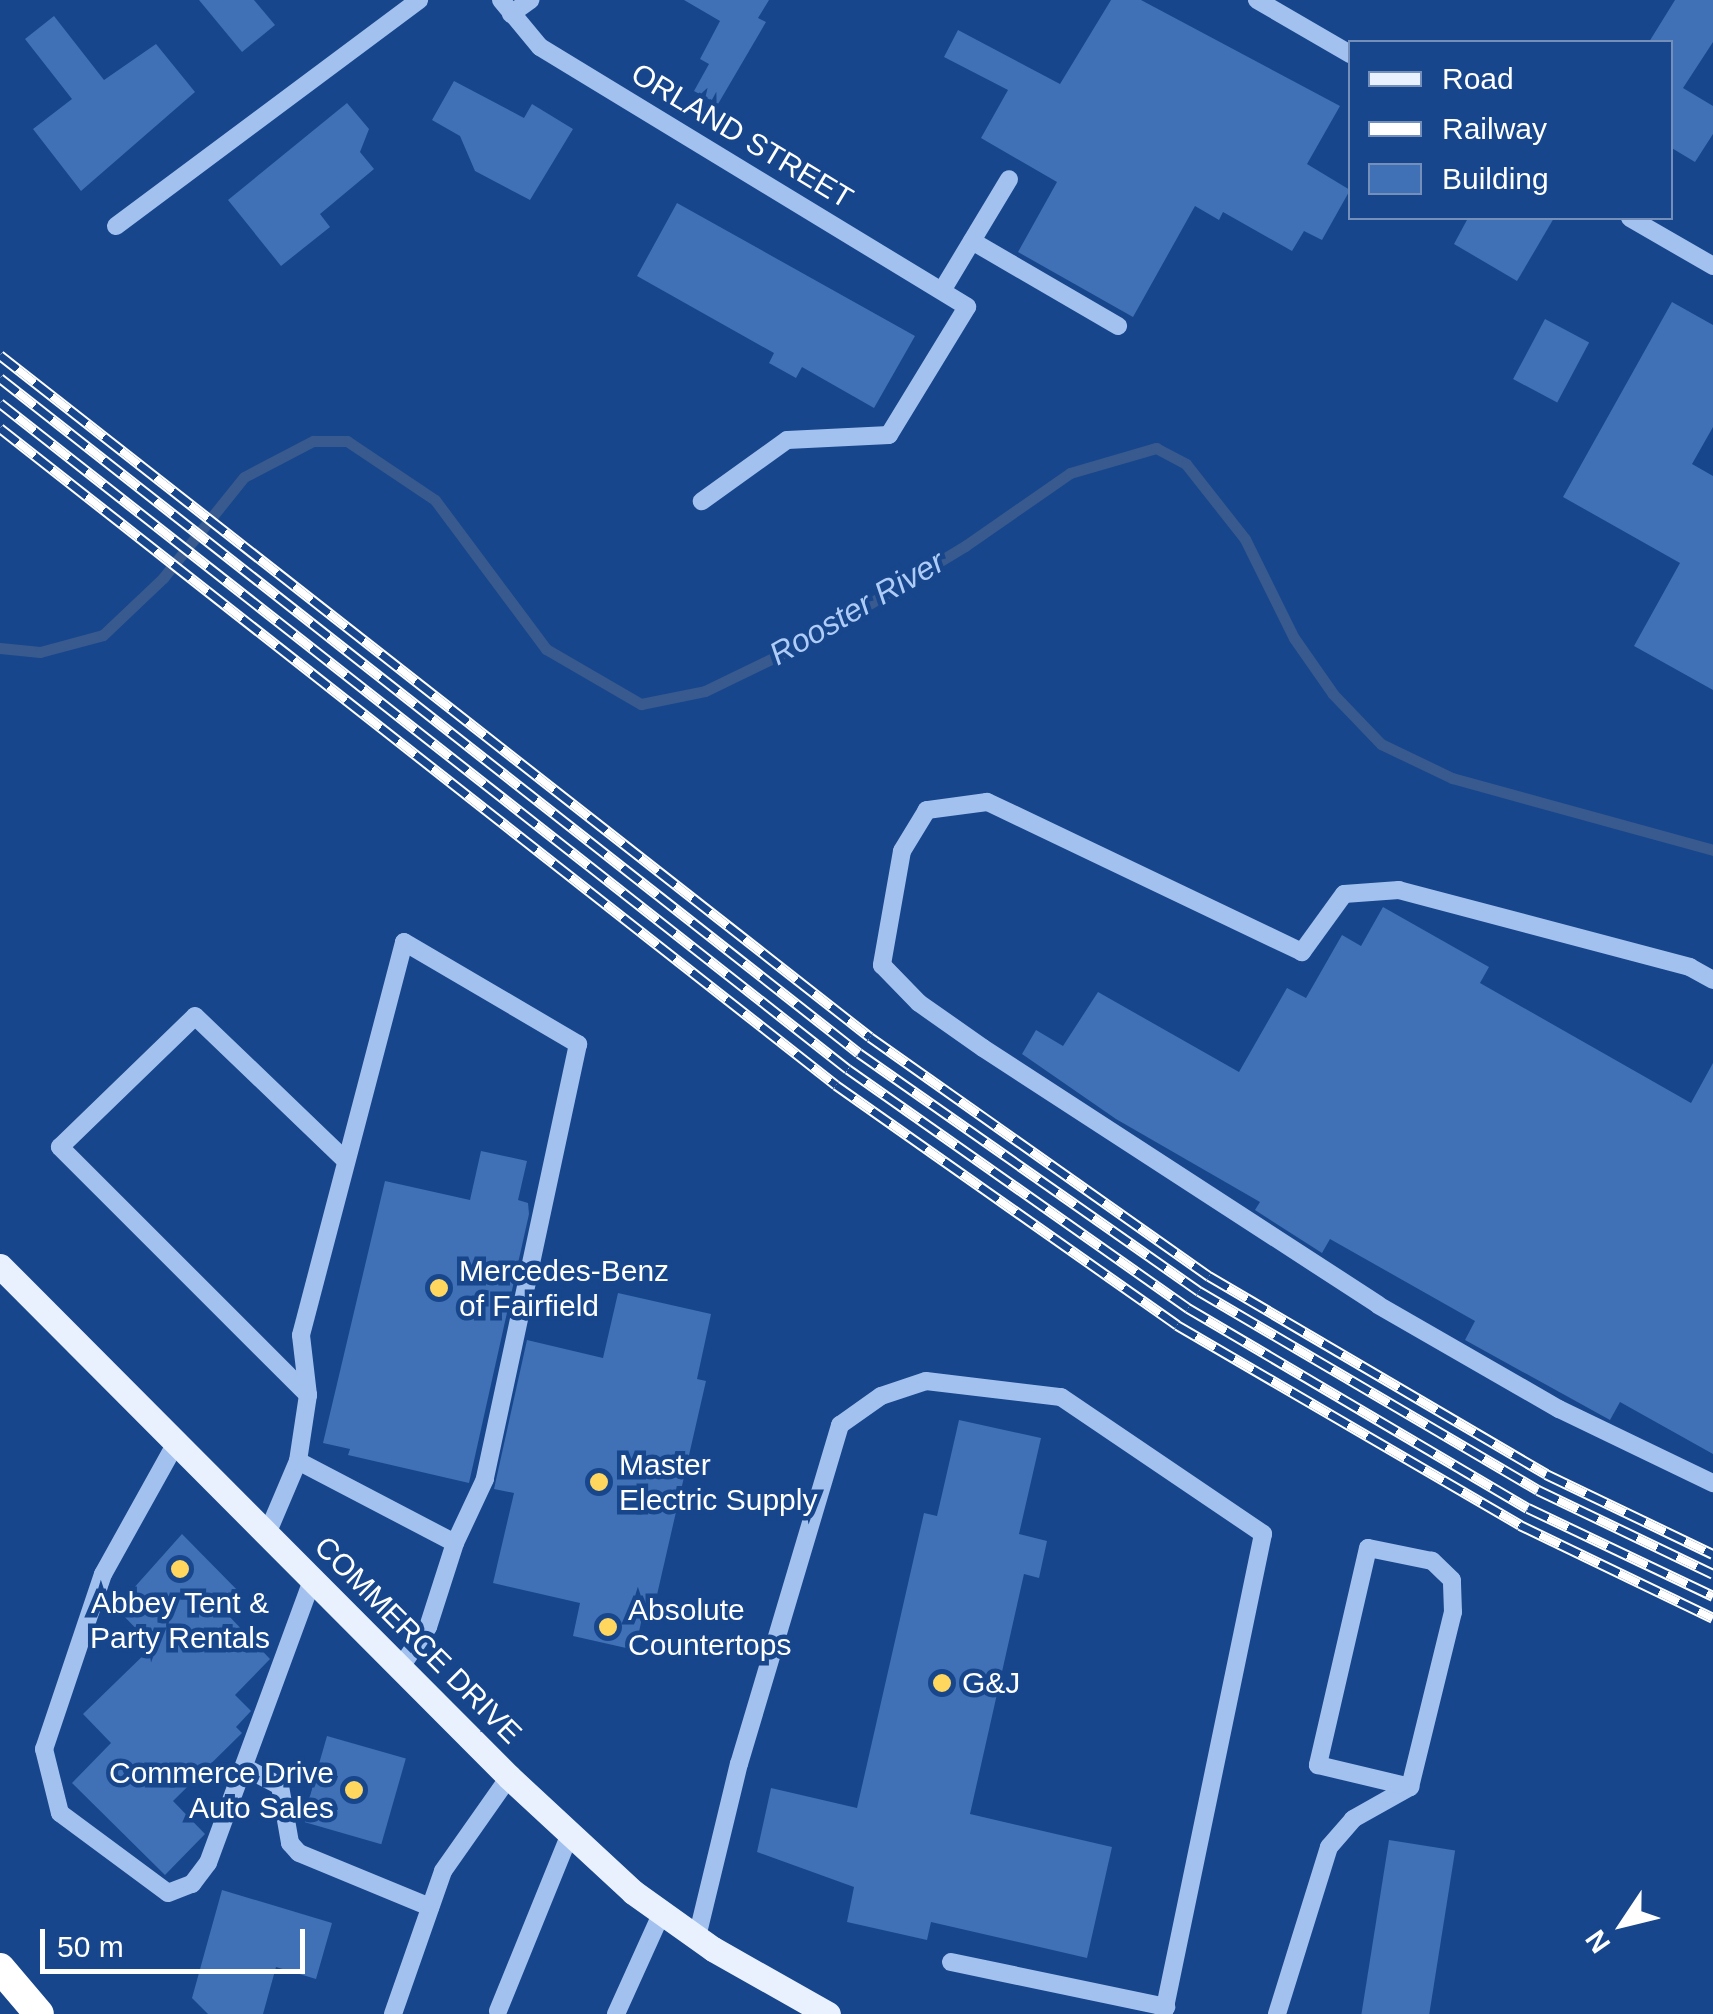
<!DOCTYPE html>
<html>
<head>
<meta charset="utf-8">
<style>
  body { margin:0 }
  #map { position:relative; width:1713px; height:2014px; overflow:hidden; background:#17468c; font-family:Arial,sans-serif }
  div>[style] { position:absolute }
  .stream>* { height:11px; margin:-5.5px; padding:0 5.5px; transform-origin:5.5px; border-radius:5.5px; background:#385a8e }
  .building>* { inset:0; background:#4070b5; transform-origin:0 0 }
  .minor>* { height:18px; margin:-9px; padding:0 9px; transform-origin:9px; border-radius:9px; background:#a2c1ef }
  .major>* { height:25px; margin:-12.5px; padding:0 12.5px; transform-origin:12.5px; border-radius:12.5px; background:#e9f1ff }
  .highway>* { height:30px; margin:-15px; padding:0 15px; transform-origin:15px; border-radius:15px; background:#fff }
  .rail>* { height:11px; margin-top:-5.5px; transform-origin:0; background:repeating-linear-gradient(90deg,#17468c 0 22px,#fff 0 44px); box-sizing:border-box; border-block:2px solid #fff }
  .dots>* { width:28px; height:28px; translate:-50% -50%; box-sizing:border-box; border:5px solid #17468c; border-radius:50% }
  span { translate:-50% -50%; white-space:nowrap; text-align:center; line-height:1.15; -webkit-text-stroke:9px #17468c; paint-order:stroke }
  .street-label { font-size:30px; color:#fff }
  .poi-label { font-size:30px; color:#fff }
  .left { translate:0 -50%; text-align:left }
  .right { translate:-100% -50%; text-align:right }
  .water-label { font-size:32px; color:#aeccf6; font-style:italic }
  .legend { position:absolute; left:1348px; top:40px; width:325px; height:180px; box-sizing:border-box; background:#17468c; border:2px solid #7490ba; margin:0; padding:12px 18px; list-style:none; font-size:30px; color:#fff }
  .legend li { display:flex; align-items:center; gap:20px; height:50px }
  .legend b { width:50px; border:2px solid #7490ba }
  .north { position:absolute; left:1573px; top:1874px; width:100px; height:100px; -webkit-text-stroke:8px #17468c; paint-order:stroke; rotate:235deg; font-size:28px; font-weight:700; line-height:40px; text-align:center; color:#fff }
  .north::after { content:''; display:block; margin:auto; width:35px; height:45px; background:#fff; clip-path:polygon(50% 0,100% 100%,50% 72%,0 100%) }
  .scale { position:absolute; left:40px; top:1929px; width:265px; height:45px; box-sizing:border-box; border:5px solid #fff; border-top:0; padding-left:12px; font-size:30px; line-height:35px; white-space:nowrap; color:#fff; -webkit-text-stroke:8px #17468c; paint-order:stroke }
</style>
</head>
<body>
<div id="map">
  <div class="stream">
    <i style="left:0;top:648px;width:40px;rotate:5.7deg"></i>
    <i style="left:40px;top:652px;width:65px;rotate:-15.1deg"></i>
    <i style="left:103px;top:635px;width:83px;rotate:-43.5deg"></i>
    <i style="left:163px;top:578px;width:129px;rotate:-51.3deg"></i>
    <i style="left:244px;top:477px;width:78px;rotate:-27.6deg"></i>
    <i style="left:313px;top:441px;width:34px"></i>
    <i style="left:347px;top:441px;width:106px;rotate:33.8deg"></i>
    <i style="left:435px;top:500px;width:186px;rotate:53.3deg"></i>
    <i style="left:546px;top:649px;width:110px;rotate:30.1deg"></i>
    <i style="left:641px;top:704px;width:65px;rotate:-11.5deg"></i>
    <i style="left:705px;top:691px;width:114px;rotate:-25.9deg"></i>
    <i style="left:808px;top:641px;width:184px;rotate:-31.2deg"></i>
    <i style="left:965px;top:546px;width:128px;rotate:-34.8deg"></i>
    <i style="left:1070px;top:473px;width:90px;rotate:-16.2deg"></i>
    <i style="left:1156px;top:448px;width:34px;rotate:28deg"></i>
    <i style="left:1186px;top:464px;width:95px;rotate:51.8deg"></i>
    <i style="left:1245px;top:539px;width:110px;rotate:63.7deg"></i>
    <i style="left:1294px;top:638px;width:68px;rotate:55.1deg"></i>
    <i style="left:1333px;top:694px;width:69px;rotate:46.2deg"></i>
    <i style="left:1381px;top:744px;width:79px;rotate:25.6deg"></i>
    <i style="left:1452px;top:778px;width:271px;rotate:15.4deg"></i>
  </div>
  <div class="building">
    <i style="clip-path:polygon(199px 0,254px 0,275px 25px,242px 52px)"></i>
    <i style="clip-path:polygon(684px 0,769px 0,758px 18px,766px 22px,718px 104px,694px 91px,709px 64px,700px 59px,720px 21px)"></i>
    <i style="clip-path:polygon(1111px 0,1141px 0,1340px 106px,1307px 164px,1350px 190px,1322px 240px,1304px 231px,1292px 251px,1223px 212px,1219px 220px,1195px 206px,1133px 317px,1018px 252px,1057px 182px,981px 138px,1008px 90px,944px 57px,958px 30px,1060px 84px)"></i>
    <i style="clip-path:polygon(1675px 0,1713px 0,1713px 42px,1683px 88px,1713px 106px,1713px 134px,1695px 162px,1670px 147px,1670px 42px,1649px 42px)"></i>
    <i style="clip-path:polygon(54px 16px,104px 80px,156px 44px,195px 92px,81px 191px,33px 129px,72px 99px,25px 39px)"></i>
    <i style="clip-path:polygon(454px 81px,524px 118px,532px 104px,573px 129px,530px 200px,475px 171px,460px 136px,432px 120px)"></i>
    <i style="clip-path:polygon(347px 103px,369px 129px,360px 152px,374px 169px,320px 214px,330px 227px,281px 266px,228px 200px)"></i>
    <i style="clip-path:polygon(677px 203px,915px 336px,874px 408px,802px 367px,796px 378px,769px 363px,774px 353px,637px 276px)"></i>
    <i style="clip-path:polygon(1468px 218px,1554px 218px,1517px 281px,1454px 244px)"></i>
    <i style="clip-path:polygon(1672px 302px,1713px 325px,1713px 427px,1692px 464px,1713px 476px,1713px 690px,1634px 646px,1680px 563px,1563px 497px)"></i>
    <i style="left:1545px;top:319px;width:50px;height:68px;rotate:28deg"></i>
    <i style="clip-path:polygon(1383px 907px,1489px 967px,1480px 983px,1691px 1103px,1713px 1063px,1713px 1454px,1620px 1402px,1610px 1420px,1465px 1340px,1475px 1321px,1330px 1239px,1322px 1253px,1255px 1210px,1260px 1202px,1116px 1119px,1022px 1054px,1036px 1030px,1063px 1046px,1098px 992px,1239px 1072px,1287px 988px,1306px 998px,1342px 935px,1361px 946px)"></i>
    <i style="clip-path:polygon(481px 1151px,527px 1161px,518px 1200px,528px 1203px,529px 1214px,469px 1483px,348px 1455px,350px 1449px,323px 1443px,385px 1181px,470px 1200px)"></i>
    <i style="clip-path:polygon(618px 1293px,711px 1314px,697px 1379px,706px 1381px,651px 1621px,642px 1618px,635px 1650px,573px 1636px,580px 1603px,493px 1583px,514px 1493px,494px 1489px,527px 1340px,603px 1358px)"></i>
    <i style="clip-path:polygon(959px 1420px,1041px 1438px,1019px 1534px,1047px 1541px,1039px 1578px,1024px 1574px,970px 1814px,1112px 1847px,1087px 1958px,931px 1922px,927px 1940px,847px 1922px,854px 1887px,757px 1852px,771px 1788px,857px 1808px,922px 1522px,924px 1513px,937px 1516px)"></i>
    <i style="clip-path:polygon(182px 1534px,244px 1597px,227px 1614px,270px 1659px,235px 1695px,251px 1711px,236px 1727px,242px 1733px,173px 1801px,205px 1834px,165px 1875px,72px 1783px,111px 1743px,83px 1714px,153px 1646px,116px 1608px)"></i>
    <i style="left:327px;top:1736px;width:82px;height:89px;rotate:16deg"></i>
    <i style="left:1389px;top:1840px;width:67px;height:177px;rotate:9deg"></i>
    <i style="clip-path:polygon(222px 1890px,332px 1923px,316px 1979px,276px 1967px,263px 2014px,208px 2014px,192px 1998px)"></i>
  </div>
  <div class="minor">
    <i style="left:501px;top:0;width:61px;rotate:50.3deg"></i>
    <i style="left:540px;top:47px;width:500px;rotate:31.3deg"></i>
    <i style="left:967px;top:307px;width:150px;rotate:121.4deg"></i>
    <i style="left:889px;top:435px;width:102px;rotate:177.2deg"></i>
    <i style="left:787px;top:440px;width:105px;rotate:144.3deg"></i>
    <i style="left:1257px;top:0;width:108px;rotate:30.1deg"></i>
    <i style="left:511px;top:14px;width:24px;rotate:-36deg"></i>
    <i style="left:1630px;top:218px;width:96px;rotate:30deg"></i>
    <i style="left:116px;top:226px;width:378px;rotate:-36.7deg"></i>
    <i style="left:972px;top:241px;width:169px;rotate:30.2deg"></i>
    <i style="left:943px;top:289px;width:128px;rotate:-59deg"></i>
    <i style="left:1713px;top:980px;width:26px;rotate:-151deg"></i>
    <i style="left:1690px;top:967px;width:301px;rotate:-165.2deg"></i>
    <i style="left:1399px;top:890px;width:55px;rotate:175.8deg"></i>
    <i style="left:1344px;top:894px;width:72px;rotate:125.9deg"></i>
    <i style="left:1302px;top:952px;width:349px;rotate:-154.5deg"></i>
    <i style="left:987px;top:802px;width:61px;rotate:172.4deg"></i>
    <i style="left:927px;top:810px;width:48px;rotate:121.4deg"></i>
    <i style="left:902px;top:851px;width:116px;rotate:100deg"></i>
    <i style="left:882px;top:965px;width:53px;rotate:45.8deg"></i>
    <i style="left:919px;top:1003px;width:78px;rotate:35.1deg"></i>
    <i style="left:983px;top:1048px;width:471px;rotate:33deg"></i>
    <i style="left:1378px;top:1305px;width:209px;rotate:29.9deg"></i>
    <i style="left:1559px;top:1409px;width:171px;rotate:25.7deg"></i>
    <i style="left:308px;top:1395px;width:351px;rotate:-135deg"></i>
    <i style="left:60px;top:1147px;width:188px;rotate:-44.1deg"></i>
    <i style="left:195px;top:1016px;width:209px;rotate:43.8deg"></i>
    <i style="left:176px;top:1443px;width:150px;rotate:119.1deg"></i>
    <i style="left:103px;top:1574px;width:185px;rotate:108.6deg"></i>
    <i style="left:44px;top:1749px;width:66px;rotate:76deg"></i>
    <i style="left:60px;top:1813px;width:134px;rotate:36.5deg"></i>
    <i style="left:168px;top:1893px;width:26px;rotate:-21deg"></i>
    <i style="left:192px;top:1884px;width:26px;rotate:-53deg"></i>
    <i style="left:208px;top:1863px;width:302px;rotate:-69.8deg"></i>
    <i style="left:298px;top:1461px;width:67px;rotate:-81.4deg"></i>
    <i style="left:308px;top:1395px;width:60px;rotate:-96.7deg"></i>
    <i style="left:301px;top:1335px;width:406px;rotate:-75.3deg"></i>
    <i style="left:404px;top:942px;width:202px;rotate:30.4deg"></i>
    <i style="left:578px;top:1044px;width:445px;rotate:102.1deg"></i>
    <i style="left:485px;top:1479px;width:71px;rotate:115.1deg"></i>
    <i style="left:267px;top:1534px;width:79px;rotate:-67deg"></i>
    <i style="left:298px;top:1461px;width:177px;rotate:27.6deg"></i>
    <i style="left:455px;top:1543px;width:88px;rotate:107.8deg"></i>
    <i style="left:428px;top:1627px;width:50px;rotate:124.3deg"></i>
    <i style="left:244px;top:1767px;width:41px;rotate:27.8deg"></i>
    <i style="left:280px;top:1786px;width:58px;rotate:80deg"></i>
    <i style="left:290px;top:1843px;width:13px;rotate:48deg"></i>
    <i style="left:299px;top:1853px;width:142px;rotate:22.4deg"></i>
    <i style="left:697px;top:1937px;width:178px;rotate:-76.4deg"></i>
    <i style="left:739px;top:1764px;width:354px;rotate:-73.4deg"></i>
    <i style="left:840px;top:1425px;width:50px;rotate:-35.3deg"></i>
    <i style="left:881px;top:1396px;width:47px;rotate:-18.4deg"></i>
    <i style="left:926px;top:1381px;width:136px;rotate:6.8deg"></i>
    <i style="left:1061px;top:1397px;width:244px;rotate:34.1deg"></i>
    <i style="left:1263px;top:1534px;width:490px;rotate:101.7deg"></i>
    <i style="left:951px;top:1962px;width:220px;rotate:11.8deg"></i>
    <i style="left:498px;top:2011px;width:191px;rotate:-67.9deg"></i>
    <i style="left:393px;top:2014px;width:151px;rotate:-70.7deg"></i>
    <i style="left:443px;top:1871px;width:115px;rotate:-54.9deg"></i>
    <i style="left:616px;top:2014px;width:112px;rotate:-65.7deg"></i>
    <i style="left:1277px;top:2014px;width:175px;rotate:-72.7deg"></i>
    <i style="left:1329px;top:1847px;width:37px;rotate:-49deg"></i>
    <i style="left:1353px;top:1819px;width:65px;rotate:-29.3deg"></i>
    <i style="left:1410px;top:1787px;width:180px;rotate:-76.2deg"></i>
    <i style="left:1453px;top:1612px;width:32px;rotate:-92deg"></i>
    <i style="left:1452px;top:1580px;width:28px;rotate:-136deg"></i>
    <i style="left:1432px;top:1561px;width:65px;rotate:-168.5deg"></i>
    <i style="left:1368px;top:1548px;width:223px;rotate:103deg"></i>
    <i style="left:1318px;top:1765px;width:95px;rotate:13.4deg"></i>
  </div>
  <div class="major">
    <i style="left:0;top:1266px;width:721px;rotate:45.11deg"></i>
    <i style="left:509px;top:1777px;width:169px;rotate:42.8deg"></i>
    <i style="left:633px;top:1892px;width:98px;rotate:35.5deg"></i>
    <i style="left:713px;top:1949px;width:132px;rotate:29.5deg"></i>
  </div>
  <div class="highway">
    <i style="left:0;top:1968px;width:60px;rotate:49.7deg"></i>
  </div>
  <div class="rail">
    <i style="left:0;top:355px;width:1105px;rotate:38.09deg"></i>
    <i style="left:870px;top:1037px;width:415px;rotate:35.2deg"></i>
    <i style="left:1209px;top:1276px;width:391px;rotate:30.4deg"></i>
    <i style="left:1546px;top:1474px;width:185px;rotate:25.6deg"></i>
    <i style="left:0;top:378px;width:1092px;rotate:38.16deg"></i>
    <i style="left:859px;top:1053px;width:415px;rotate:35deg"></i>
    <i style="left:1199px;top:1291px;width:393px;rotate:30.4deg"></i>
    <i style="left:1538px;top:1490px;width:194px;rotate:25.6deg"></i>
    <i style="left:0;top:403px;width:1078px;rotate:38.15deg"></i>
    <i style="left:848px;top:1069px;width:416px;rotate:35.1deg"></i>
    <i style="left:1188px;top:1308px;width:394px;rotate:30.5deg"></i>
    <i style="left:1528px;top:1508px;width:205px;rotate:25.4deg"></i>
    <i style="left:0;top:428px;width:1063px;rotate:38.16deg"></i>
    <i style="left:836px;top:1085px;width:417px;rotate:35.1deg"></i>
    <i style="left:1177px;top:1325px;width:397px;rotate:30.2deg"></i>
    <i style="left:1520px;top:1525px;width:214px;rotate:25.7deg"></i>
  </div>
  <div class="dots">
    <i style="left:439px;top:1288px;background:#ffd75f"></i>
    <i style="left:599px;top:1482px;background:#ffd75f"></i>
    <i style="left:180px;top:1569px;background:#ffd75f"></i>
    <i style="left:608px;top:1627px;background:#ffd75f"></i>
    <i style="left:942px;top:1683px;background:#ffd75f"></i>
    <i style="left:354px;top:1790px;background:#ffd75f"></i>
  </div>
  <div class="street-label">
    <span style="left:742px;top:136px;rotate:31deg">ORLAND STREET</span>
    <span style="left:418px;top:1640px;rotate:45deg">COMMERCE DRIVE</span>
  </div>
  <div class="poi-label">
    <span class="left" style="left:459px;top:1288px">Mercedes-Benz<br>of Fairfield</span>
    <span class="left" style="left:619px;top:1482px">Master<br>Electric Supply</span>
    <span style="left:180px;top:1620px">Abbey Tent &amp;<br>Party Rentals</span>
    <span class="left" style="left:628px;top:1627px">Absolute<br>Countertops</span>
    <span class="left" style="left:962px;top:1683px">G&amp;J</span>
    <span class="right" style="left:334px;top:1790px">Commerce Drive<br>Auto Sales</span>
  </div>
  <div class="water-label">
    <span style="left:857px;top:608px;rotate:-30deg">Rooster River</span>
  </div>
  <ul class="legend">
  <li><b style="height:12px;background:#e9f1ff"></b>Road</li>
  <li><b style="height:12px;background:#fff"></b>Railway</li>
  <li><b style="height:28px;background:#4070b5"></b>Building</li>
  </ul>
  <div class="north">N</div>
  <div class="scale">50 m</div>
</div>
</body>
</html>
